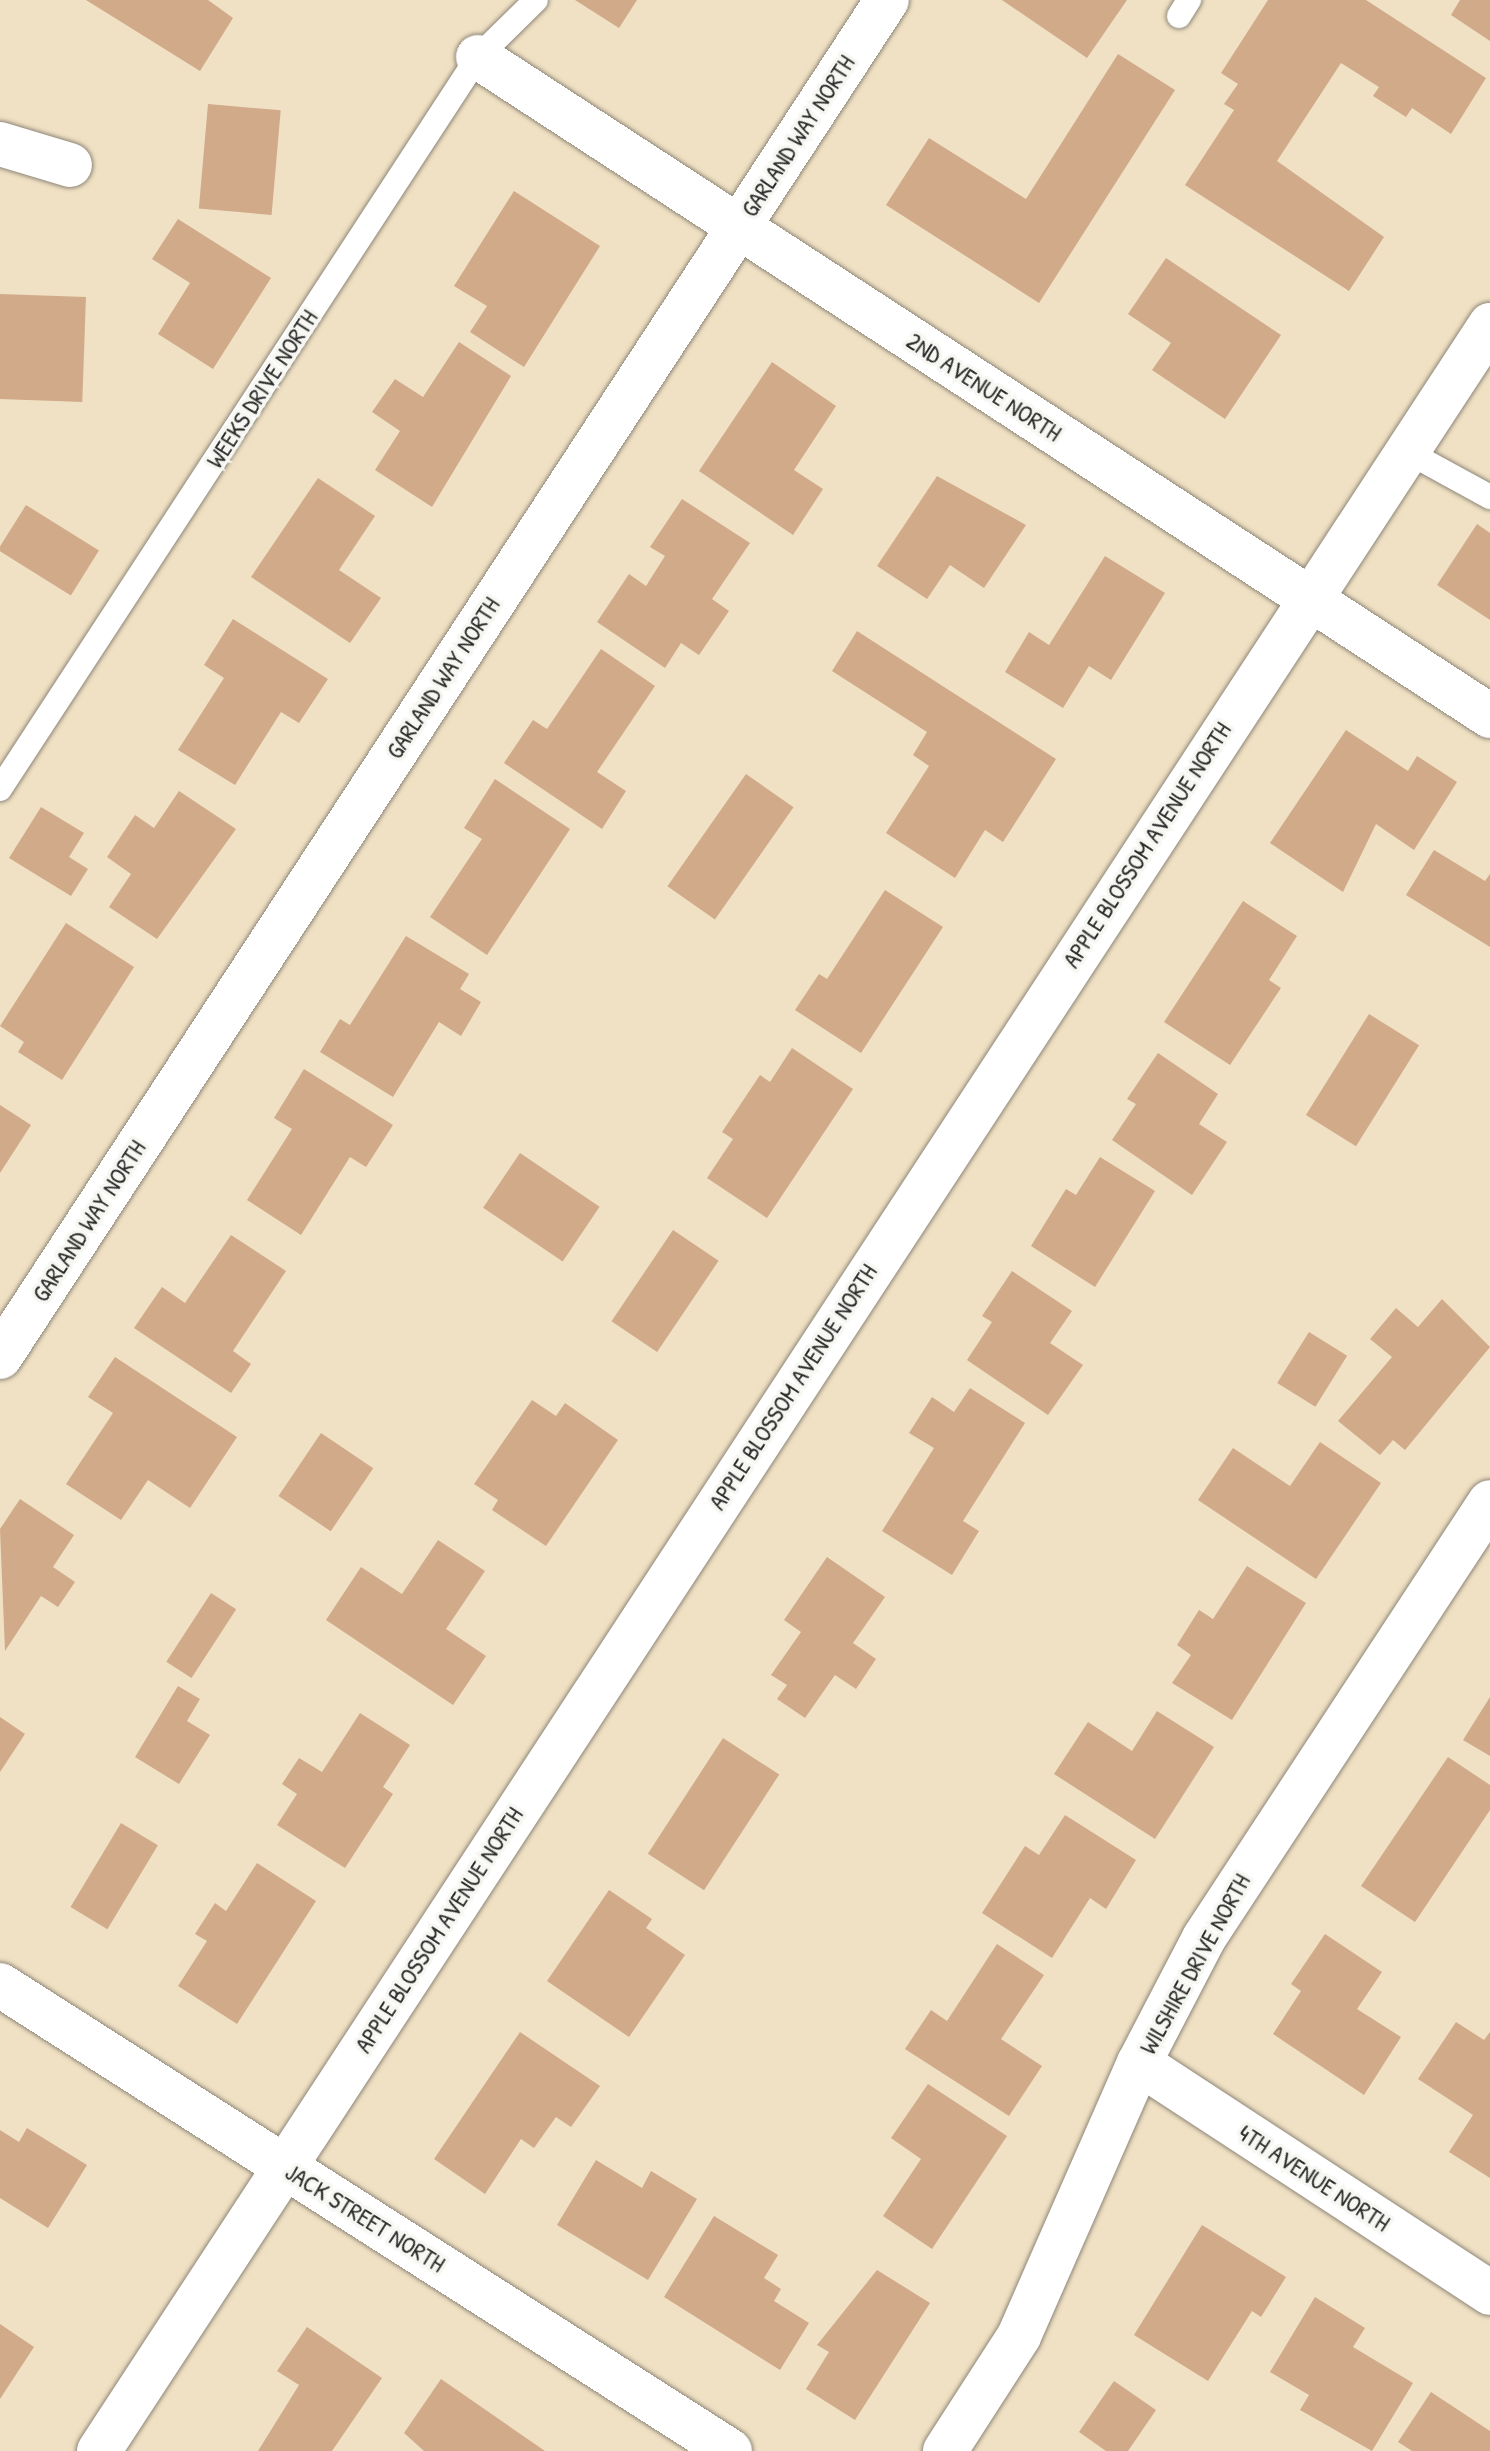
<!DOCTYPE html>
<html>
<head>
<meta charset="utf-8">
<style>
  body { margin:0 }
  #map { position:relative; width:1490px; height:2451px; overflow:hidden; background:#f0e1c4; font-family:"Patrick Hand",sans-serif }
  div>[style] { position:absolute }
  .building>* { inset:0; background:#d0aa89; transform-origin:0 0 }
  .roads { filter:drop-shadow(0 0 2px #8e8678) drop-shadow(0 0 2px #8e8678) }
  .service>* { height:24px; margin:-12px; padding:0 12px; transform-origin:12px; border-radius:12px; background:#fff }
  .minor>* { height:44px; margin:-22px; padding:0 22px; transform-origin:22px; border-radius:22px; background:#fff }
  span { translate:-50% -50%; white-space:nowrap; text-align:center; line-height:1.15; -webkit-text-stroke:7px #f6f6f2; paint-order:stroke }
  .street-label { font-size:24px; color:#2b2b2b }
</style>
</head>
<body>
<div id="map">
  <div class="building">
    <i style="clip-path:polygon(86px 0,208px 0,233px 18px,200px 71px)"></i>
    <i style="clip-path:polygon(575px 0,637px 0,619px 28px)"></i>
    <i style="clip-path:polygon(1002px 0,1127px 0,1087px 58px)"></i>
    <i style="clip-path:polygon(1268px 0,1366px 0,1486px 78px,1451px 134px,1412px 108px,1406px 117px,1373px 96px,1379px 87px,1341px 63px,1277px 161px,1384px 237px,1349px 291px,1185px 185px,1234px 110px,1224px 104px,1238px 84px,1221px 73px)"></i>
    <i style="clip-path:polygon(1460px 0,1490px 0,1490px 41px,1451px 15px)"></i>
    <i style="clip-path:polygon(1118px 54px,1175px 90px,1039px 303px,886px 205px,929px 138px,1026px 199px)"></i>
    <i style="left:208px;top:104px;width:73px;height:105px;rotate:5deg"></i>
    <i style="clip-path:polygon(514px 191px,600px 246px,524px 367px,470px 332px,487px 306px,454px 286px)"></i>
    <i style="clip-path:polygon(178px 219px,271px 278px,213px 369px,158px 334px,190px 283px,152px 259px)"></i>
    <i style="clip-path:polygon(1166px 258px,1281px 335px,1225px 419px,1152px 370px,1171px 343px,1128px 314px)"></i>
    <i style="left:0;top:294px;width:86px;height:105px;rotate:2deg"></i>
    <i style="clip-path:polygon(459px 342px,511px 376px,432px 507px,375px 470px,400px 431px,372px 412px,395px 379px,423px 397px)"></i>
    <i style="clip-path:polygon(772px 362px,836px 406px,794px 470px,823px 489px,793px 535px,699px 471px)"></i>
    <i style="clip-path:polygon(937px 476px,1026px 525px,984px 588px,950px 565px,927px 599px,877px 566px)"></i>
    <i style="clip-path:polygon(318px 478px,375px 516px,339px 570px,381px 598px,350px 643px,251px 577px)"></i>
    <i style="clip-path:polygon(682px 499px,750px 543px,712px 599px,729px 611px,699px 655px,681px 643px,665px 668px,597px 622px,629px 574px,646px 586px,665px 556px,650px 547px)"></i>
    <i style="left:26px;top:505px;width:86px;height:53px;rotate:32deg"></i>
    <i style="clip-path:polygon(1477px 524px,1490px 533px,1490px 620px,1437px 585px)"></i>
    <i style="clip-path:polygon(1105px 556px,1165px 593px,1111px 680px,1089px 666px,1063px 708px,1005px 672px,1029px 632px,1049px 645px)"></i>
    <i style="clip-path:polygon(233px 619px,328px 679px,299px 723px,281px 712px,235px 785px,178px 750px,224px 678px,204px 665px)"></i>
    <i style="clip-path:polygon(857px 631px,1056px 759px,1003px 842px,985px 830px,955px 878px,886px 833px,929px 766px,913px 755px,927px 732px,832px 671px)"></i>
    <i style="clip-path:polygon(601px 649px,655px 686px,597px 772px,626px 791px,602px 829px,504px 763px,533px 720px,547px 729px)"></i>
    <i style="clip-path:polygon(1346px 730px,1408px 771px,1417px 756px,1457px 782px,1414px 850px,1376px 824px,1343px 892px,1270px 843px)"></i>
    <i style="left:746px;top:774px;width:58px;height:137px;rotate:35deg"></i>
    <i style="clip-path:polygon(495px 779px,570px 829px,487px 955px,430px 917px,482px 839px,464px 828px)"></i>
    <i style="clip-path:polygon(179px 791px,236px 829px,157px 939px,109px 907px,131px 874px,107px 857px,135px 815px,154px 828px)"></i>
    <i style="clip-path:polygon(41px 807px,84px 833px,69px 857px,88px 869px,71px 896px,9px 858px)"></i>
    <i style="clip-path:polygon(1434px 850px,1485px 881px,1490px 874px,1490px 947px,1406px 895px)"></i>
    <i style="clip-path:polygon(885px 890px,943px 927px,861px 1053px,795px 1010px,819px 974px,827px 979px)"></i>
    <i style="clip-path:polygon(1243px 901px,1297px 936px,1269px 980px,1281px 988px,1230px 1065px,1164px 1022px)"></i>
    <i style="clip-path:polygon(66px 923px,134px 967px,62px 1080px,18px 1052px,24px 1042px,0 1026px)"></i>
    <i style="clip-path:polygon(406px 936px,469px 974px,460px 989px,481px 1002px,461px 1036px,439px 1022px,393px 1097px,320px 1052px,340px 1019px,350px 1025px)"></i>
    <i style="left:1369px;top:1014px;width:59px;height:119px;rotate:32deg"></i>
    <i style="clip-path:polygon(792px 1048px,853px 1089px,767px 1218px,707px 1178px,733px 1139px,722px 1132px,760px 1075px,770px 1082px)"></i>
    <i style="clip-path:polygon(1158px 1053px,1218px 1094px,1199px 1124px,1227px 1142px,1192px 1195px,1112px 1140px,1136px 1104px,1127px 1099px)"></i>
    <i style="clip-path:polygon(304px 1069px,393px 1125px,366px 1167px,350px 1157px,301px 1235px,247px 1200px,292px 1129px,274px 1118px)"></i>
    <i style="clip-path:polygon(0 1105px,31px 1125px,0 1173px)"></i>
    <i style="left:520px;top:1153px;width:96px;height:66px;rotate:34deg"></i>
    <i style="clip-path:polygon(1100px 1157px,1155px 1191px,1095px 1287px,1031px 1246px,1066px 1189px,1076px 1195px)"></i>
    <i style="left:673px;top:1230px;width:55px;height:110px;rotate:34deg"></i>
    <i style="clip-path:polygon(231px 1235px,286px 1271px,233px 1351px,251px 1364px,231px 1393px,134px 1328px,162px 1287px,185px 1303px)"></i>
    <i style="clip-path:polygon(1012px 1271px,1072px 1311px,1050px 1343px,1083px 1365px,1048px 1415px,967px 1360px,992px 1322px,982px 1316px)"></i>
    <i style="clip-path:polygon(1442px 1299px,1490px 1347px,1405px 1450px,1393px 1440px,1380px 1455px,1338px 1421px,1392px 1357px,1370px 1339px,1396px 1308px,1418px 1327px)"></i>
    <i style="left:1309px;top:1332px;width:45px;height:60px;rotate:32deg"></i>
    <i style="clip-path:polygon(115px 1357px,237px 1437px,190px 1508px,148px 1480px,121px 1520px,66px 1484px,113px 1413px,88px 1397px)"></i>
    <i style="clip-path:polygon(970px 1388px,1025px 1423px,963px 1521px,979px 1531px,952px 1575px,882px 1531px,934px 1448px,909px 1433px,932px 1397px,954px 1412px)"></i>
    <i style="clip-path:polygon(532px 1400px,556px 1416px,565px 1403px,618px 1440px,546px 1546px,492px 1510px,498px 1500px,474px 1484px)"></i>
    <i style="left:321px;top:1433px;width:63px;height:76px;rotate:34deg"></i>
    <i style="clip-path:polygon(1320px 1442px,1381px 1483px,1316px 1579px,1198px 1500px,1233px 1448px,1290px 1486px)"></i>
    <i style="clip-path:polygon(20px 1499px,74px 1535px,53px 1567px,75px 1582px,58px 1607px,41px 1596px,5px 1651px,0 1529px)"></i>
    <i style="clip-path:polygon(438px 1540px,485px 1571px,446px 1629px,486px 1656px,453px 1705px,326px 1620px,361px 1567px,402px 1594px)"></i>
    <i style="clip-path:polygon(827px 1557px,885px 1597px,853px 1643px,876px 1659px,856px 1689px,835px 1675px,805px 1718px,777px 1699px,787px 1685px,771px 1675px,801px 1632px,784px 1620px)"></i>
    <i style="clip-path:polygon(1247px 1566px,1306px 1603px,1232px 1720px,1172px 1683px,1191px 1655px,1177px 1645px,1199px 1610px,1213px 1619px)"></i>
    <i style="left:211px;top:1593px;width:30px;height:82px;rotate:33deg"></i>
    <i style="clip-path:polygon(178px 1686px,200px 1699px,187px 1721px,210px 1735px,179px 1784px,135px 1757px)"></i>
    <i style="clip-path:polygon(1490px 1697px,1490px 1756px,1463px 1740px)"></i>
    <i style="clip-path:polygon(1157px 1711px,1214px 1747px,1155px 1839px,1054px 1774px,1088px 1722px,1132px 1751px)"></i>
    <i style="clip-path:polygon(360px 1713px,410px 1745px,383px 1787px,393px 1794px,345px 1868px,277px 1825px,297px 1794px,282px 1784px,299px 1758px,322px 1772px)"></i>
    <i style="clip-path:polygon(0 1717px,25px 1734px,0 1772px)"></i>
    <i style="left:723px;top:1738px;width:67px;height:138px;rotate:33deg"></i>
    <i style="clip-path:polygon(1448px 1757px,1490px 1785px,1490px 1810px,1415px 1922px,1361px 1886px)"></i>
    <i style="clip-path:polygon(1065px 1815px,1136px 1860px,1106px 1909px,1090px 1898px,1052px 1958px,982px 1913px,1025px 1846px,1039px 1855px)"></i>
    <i style="left:121px;top:1823px;width:43px;height:98px;rotate:31deg"></i>
    <i style="clip-path:polygon(257px 1863px,316px 1901px,237px 2024px,178px 1986px,207px 1941px,195px 1934px,215px 1903px,226px 1911px)"></i>
    <i style="clip-path:polygon(609px 1890px,652px 1919px,646px 1928px,685px 1955px,629px 2037px,547px 1981px)"></i>
    <i style="clip-path:polygon(1325px 1934px,1382px 1972px,1357px 2009px,1401px 2037px,1364px 2095px,1273px 2034px,1301px 1991px,1291px 1984px)"></i>
    <i style="clip-path:polygon(997px 1944px,1044px 1975px,1001px 2039px,1042px 2066px,1009px 2116px,905px 2049px,931px 2010px,947px 2021px)"></i>
    <i style="clip-path:polygon(1456px 2022px,1484px 2040px,1490px 2032px,1490px 2178px,1449px 2152px,1473px 2115px,1418px 2079px)"></i>
    <i style="clip-path:polygon(520px 2032px,600px 2086px,571px 2127px,556px 2117px,534px 2148px,521px 2139px,485px 2194px,434px 2159px)"></i>
    <i style="clip-path:polygon(928px 2084px,1007px 2136px,932px 2249px,883px 2216px,921px 2159px,891px 2138px)"></i>
    <i style="clip-path:polygon(27px 2128px,87px 2165px,48px 2228px,0 2198px,0 2130px,19px 2142px)"></i>
    <i style="clip-path:polygon(596px 2160px,642px 2188px,651px 2171px,697px 2199px,648px 2280px,557px 2225px)"></i>
    <i style="clip-path:polygon(714px 2216px,778px 2255px,764px 2278px,781px 2289px,774px 2301px,809px 2323px,780px 2370px,664px 2297px)"></i>
    <i style="clip-path:polygon(1202px 2225px,1286px 2277px,1261px 2317px,1252px 2311px,1208px 2381px,1134px 2335px)"></i>
    <i style="clip-path:polygon(877px 2270px,930px 2303px,855px 2420px,806px 2389px,829px 2352px,817px 2345px)"></i>
    <i style="clip-path:polygon(1315px 2297px,1365px 2328px,1353px 2347px,1413px 2383px,1372px 2451px,1300px 2410px,1309px 2395px,1270px 2372px)"></i>
    <i style="clip-path:polygon(0 2324px,34px 2347px,0 2399px)"></i>
    <i style="clip-path:polygon(307px 2327px,382px 2378px,332px 2451px,258px 2451px,299px 2385px,277px 2371px)"></i>
    <i style="clip-path:polygon(441px 2379px,545px 2451px,424px 2451px,404px 2433px)"></i>
    <i style="clip-path:polygon(1114px 2381px,1156px 2410px,1128px 2451px,1106px 2451px,1079px 2432px)"></i>
    <i style="clip-path:polygon(1431px 2392px,1490px 2431px,1490px 2451px,1412px 2451px,1398px 2442px)"></i>
  </div>
  <div class="roads">
    <div class="service">
      <i style="left:1179px;top:16px;width:19px;rotate:-58deg"></i>
      <i style="left:1406px;top:451px;width:96px;rotate:28.7deg"></i>
      <i style="left:0;top:789px;width:874px;rotate:-56.86deg"></i>
      <i style="left:478px;top:57px;width:81px;rotate:-44.5deg"></i>
    </div>
    <div class="minor">
      <i style="left:478px;top:57px;width:1208px;rotate:33.07deg"></i>
      <i style="left:0;top:144px;width:73px;rotate:16.7deg"></i>
      <i style="left:0;top:1357px;width:1621px;rotate:-56.83deg"></i>
      <i style="left:0;top:1985px;width:866px;rotate:32.55deg"></i>
      <i style="left:1139px;top:2063px;width:420px;rotate:33.2deg"></i>
      <i style="left:99px;top:2451px;width:2541px;rotate:-56.8deg"></i>
      <i style="left:945px;top:2451px;width:137px;rotate:-57.2deg"></i>
      <i style="left:1019px;top:2336px;width:298px;rotate:-66.3deg"></i>
      <i style="left:1139px;top:2063px;width:141px;rotate:-62.5deg"></i>
      <i style="left:1204px;top:1938px;width:521px;rotate:-56.74deg"></i>
    </div>
  </div>
  <div class="street-label">
    <span style="left:798px;top:136px;rotate:-57deg">GARLAND WAY NORTH</span>
    <span style="left:984px;top:387px;rotate:33deg">2ND AVENUE NORTH</span>
    <span style="left:262px;top:389px;rotate:-57deg">WEEKS DRIVE NORTH</span>
    <span style="left:443px;top:678px;rotate:-57deg">GARLAND WAY NORTH</span>
    <span style="left:1147px;top:845px;rotate:-57deg">APPLE BLOSSOM AVENUE NORTH</span>
    <span style="left:89px;top:1221px;rotate:-57deg">GARLAND WAY NORTH</span>
    <span style="left:793px;top:1387px;rotate:-57deg">APPLE BLOSSOM AVENUE NORTH</span>
    <span style="left:439px;top:1930px;rotate:-57deg">APPLE BLOSSOM AVENUE NORTH</span>
    <span style="left:1195px;top:1964px;rotate:-61deg">WILSHIRE DRIVE NORTH</span>
    <span style="left:1314px;top:2178px;rotate:33deg">4TH AVENUE NORTH</span>
    <span style="left:365px;top:2218px;rotate:32deg">JACK STREET NORTH</span>
  </div>
</div>
</body>
</html>
